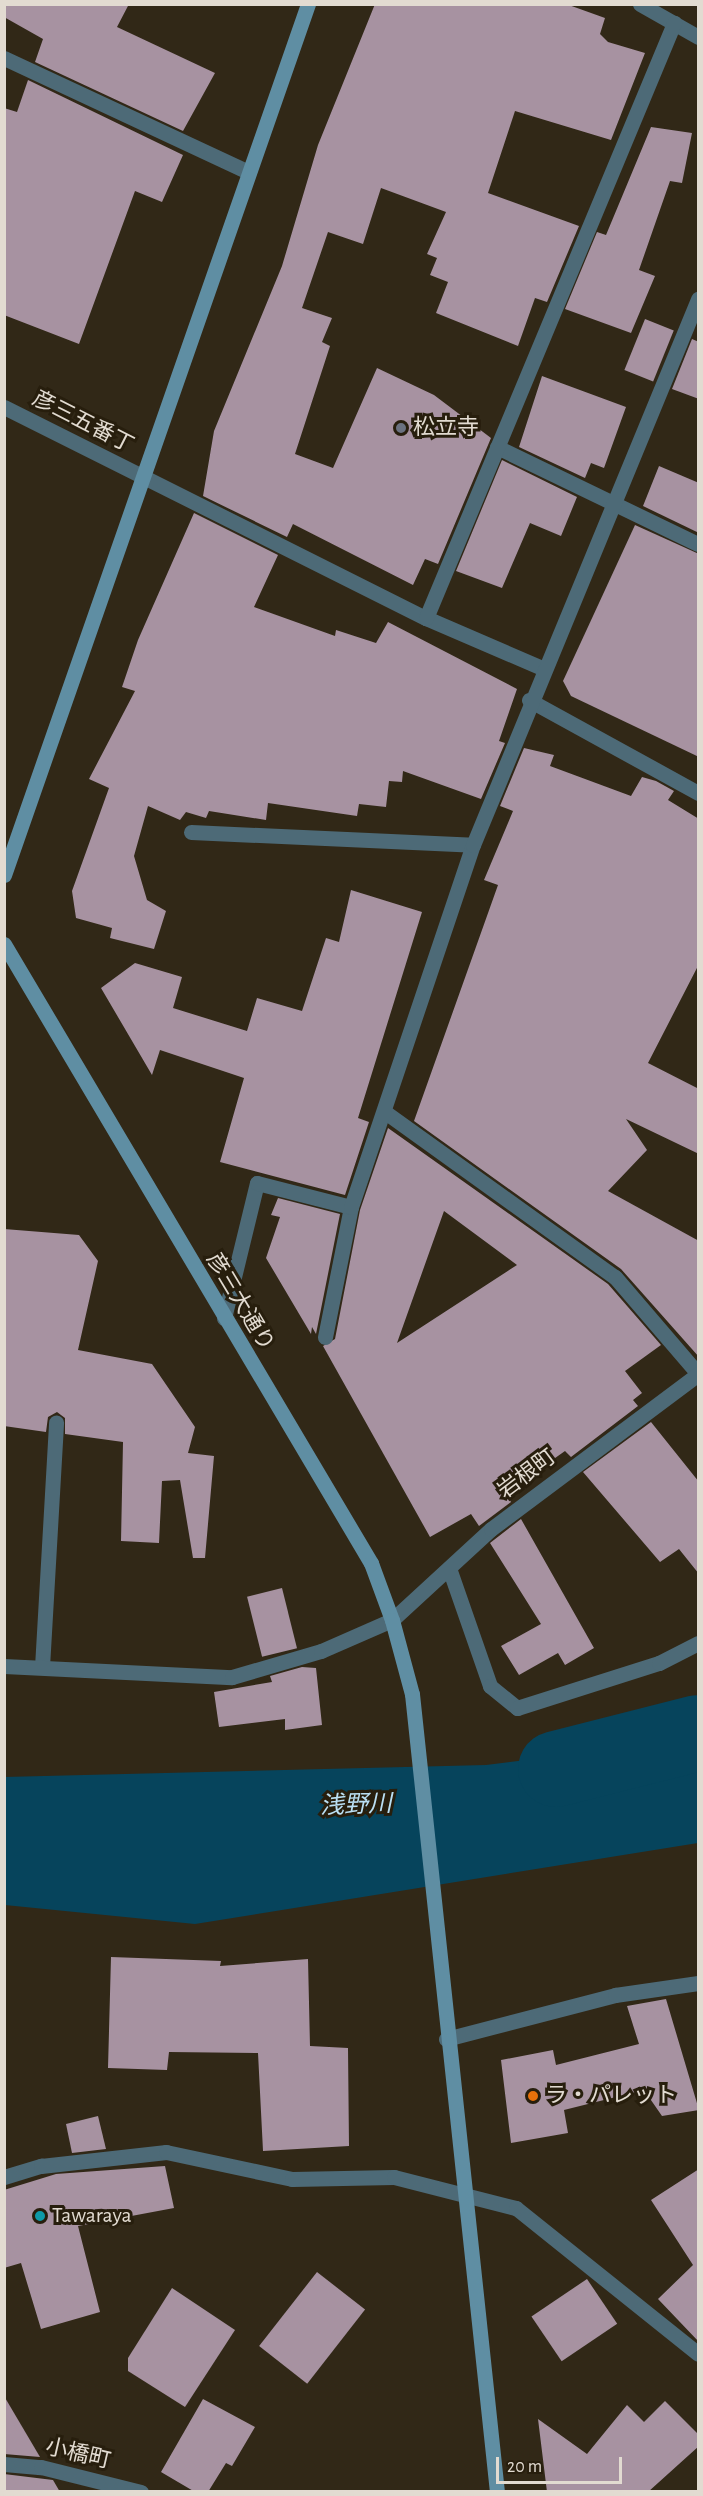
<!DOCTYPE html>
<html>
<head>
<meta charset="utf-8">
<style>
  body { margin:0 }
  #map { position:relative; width:703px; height:2496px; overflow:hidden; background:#312817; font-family:"Alegreya Sans","Noto Sans JP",sans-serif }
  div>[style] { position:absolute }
  .water>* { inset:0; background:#06445c }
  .river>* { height:76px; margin:-38px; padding:0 38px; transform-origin:38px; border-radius:38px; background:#06445c }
  .building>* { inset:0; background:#a792a1; transform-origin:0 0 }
  .lane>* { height:15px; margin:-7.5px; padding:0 7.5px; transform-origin:7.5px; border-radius:7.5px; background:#4d6a77 }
  .street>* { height:15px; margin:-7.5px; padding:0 7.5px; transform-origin:7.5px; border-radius:7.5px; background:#4d6a77 }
  .secondary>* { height:15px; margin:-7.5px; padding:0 7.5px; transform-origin:7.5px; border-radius:7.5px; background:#5f8ea3 }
  .dots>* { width:16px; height:16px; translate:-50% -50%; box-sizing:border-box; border:3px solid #271e0d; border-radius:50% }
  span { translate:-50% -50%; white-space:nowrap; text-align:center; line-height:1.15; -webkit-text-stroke:6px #271e0d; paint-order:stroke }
  .street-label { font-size:22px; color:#e2dbd1 }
  .poi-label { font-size:22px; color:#e2dbd1 }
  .left { translate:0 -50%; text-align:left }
  .water-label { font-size:24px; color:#badff3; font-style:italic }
  .frame { position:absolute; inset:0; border:6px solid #e2dbd1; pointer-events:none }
  .scale { position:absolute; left:496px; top:2457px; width:126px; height:27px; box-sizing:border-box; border:3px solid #e2dbd1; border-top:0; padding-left:8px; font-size:18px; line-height:21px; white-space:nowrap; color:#e2dbd1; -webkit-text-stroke:4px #271e0d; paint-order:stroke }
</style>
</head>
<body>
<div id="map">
  <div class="water">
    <i style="clip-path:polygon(698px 1738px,698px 1843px,195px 1924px,5px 1905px,4px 1777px,486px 1765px)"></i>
  </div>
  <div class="river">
    <i style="left:556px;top:1769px;width:146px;rotate:-14.2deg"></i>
  </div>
  <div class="building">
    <i style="clip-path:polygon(4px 4px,129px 4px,117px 27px,215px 73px,183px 131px,35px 62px,43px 39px,4px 17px)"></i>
    <i style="clip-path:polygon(375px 4px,566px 4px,605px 18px,600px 34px,608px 42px,645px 53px,611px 140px,515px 111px,488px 193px,579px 226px,547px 302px,535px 298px,518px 346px,436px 313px,448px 282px,430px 275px,437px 258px,427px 254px,446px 212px,381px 188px,363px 244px,328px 232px,302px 308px,332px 318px,322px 342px,330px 346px,295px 454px,333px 468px,377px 368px,434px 395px,491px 438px,438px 564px,425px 559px,413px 585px,293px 524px,287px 537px,203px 496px,214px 431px,282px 266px,318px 145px)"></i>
    <i style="clip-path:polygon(28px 80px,183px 155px,162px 202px,135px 191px,79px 344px,4px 315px,4px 108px,17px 112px)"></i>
    <i style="clip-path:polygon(651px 127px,692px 133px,682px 183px,670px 181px,639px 270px,655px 276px,631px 333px,565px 309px,597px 232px,606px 235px)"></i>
    <i style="left:645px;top:319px;width:31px;height:55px;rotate:22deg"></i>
    <i style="clip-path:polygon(692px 339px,699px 342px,699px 399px,672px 389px)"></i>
    <i style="clip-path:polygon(542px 376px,626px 407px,604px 468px,591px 463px,585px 478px,519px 447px)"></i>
    <i style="clip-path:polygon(502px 460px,577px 497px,561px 536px,530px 523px,502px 588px,456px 571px)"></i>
    <i style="clip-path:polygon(659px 466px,699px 483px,699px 533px,643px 506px)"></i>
    <i style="clip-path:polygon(194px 513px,278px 555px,254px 607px,335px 636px,336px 630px,376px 643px,388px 622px,517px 689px,499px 741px,505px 743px,481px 799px,403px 771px,402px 782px,389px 781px,386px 807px,359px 804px,357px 816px,268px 803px,266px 820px,209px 811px,206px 818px,186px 812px,180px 820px,148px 806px,134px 856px,147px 900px,166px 911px,154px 949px,110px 938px,112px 928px,76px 918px,72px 891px,109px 788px,89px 779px,135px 691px,122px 687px,138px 640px)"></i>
    <i style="clip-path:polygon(635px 525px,699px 554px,699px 757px,571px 696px,563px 681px)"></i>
    <i style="clip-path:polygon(524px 748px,554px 755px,550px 766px,631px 796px,642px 777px,656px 781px,674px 791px,668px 800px,699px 819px,699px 964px,648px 1063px,699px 1089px,699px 1154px,626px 1119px,647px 1150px,608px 1191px,699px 1241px,699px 1357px,621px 1269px,414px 1121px,498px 885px,484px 880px,513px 811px,500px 806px)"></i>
    <i style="clip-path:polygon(351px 890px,422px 912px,358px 1118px,369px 1122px,345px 1195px,220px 1162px,244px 1078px,160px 1050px,152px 1075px,101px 988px,135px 963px,182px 977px,173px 1008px,247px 1031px,257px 998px,302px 1011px,326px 938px,339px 942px)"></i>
    <i style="clip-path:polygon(evenodd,388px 1128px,608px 1284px,661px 1345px,625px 1371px,642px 1393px,633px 1400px,638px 1406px,571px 1457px,565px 1451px,531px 1475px,507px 1495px,511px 1502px,479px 1526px,471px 1514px,430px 1537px,323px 1346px,335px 1339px,360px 1210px,388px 1128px,444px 1211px,517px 1265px,397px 1343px,444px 1211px)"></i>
    <i style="clip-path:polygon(278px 1198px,340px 1214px,316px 1334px,312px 1327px,311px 1334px,266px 1258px,280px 1217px,271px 1215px)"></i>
    <i style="clip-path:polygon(4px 1229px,79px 1235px,98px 1261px,78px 1350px,152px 1364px,195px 1427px,188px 1453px,214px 1456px,205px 1558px,193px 1558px,180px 1480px,162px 1481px,159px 1543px,121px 1541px,123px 1442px,65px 1434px,65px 1418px,57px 1412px,48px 1417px,46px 1432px,4px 1426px)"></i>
    <i style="clip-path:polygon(651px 1422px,699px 1482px,699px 1574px,679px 1549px,660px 1562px,583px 1472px)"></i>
    <i style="clip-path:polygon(521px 1519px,594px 1648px,565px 1665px,558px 1653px,519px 1675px,501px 1646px,541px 1624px,490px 1543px)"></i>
    <i style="left:282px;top:1588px;width:62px;height:36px;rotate:76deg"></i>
    <i style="clip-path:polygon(302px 1667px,316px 1668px,322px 1725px,285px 1730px,285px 1719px,219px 1727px,214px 1692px,272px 1682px,270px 1676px)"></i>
    <i style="clip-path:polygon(111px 1957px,221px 1961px,220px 1966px,308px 1959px,310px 2046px,348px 2048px,349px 2146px,263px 2151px,258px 2053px,169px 2052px,167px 2070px,108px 2068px)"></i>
    <i style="clip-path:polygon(666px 1999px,699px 2110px,662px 2116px,644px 2090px,564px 2110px,568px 2133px,511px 2143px,501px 2060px,553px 2050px,556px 2065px,639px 2044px,627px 2006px)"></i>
    <i style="clip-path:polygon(98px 2116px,106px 2149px,72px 2153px,66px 2124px)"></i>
    <i style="clip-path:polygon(165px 2166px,174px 2208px,78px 2226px,100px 2312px,41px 2329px,21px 2263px,4px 2268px,4px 2190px,56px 2174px)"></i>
    <i style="clip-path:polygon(699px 2169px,699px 2342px,658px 2299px,693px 2265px,651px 2200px)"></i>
    <i style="left:317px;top:2272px;width:61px;height:94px;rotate:38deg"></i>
    <i style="left:587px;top:2279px;width:54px;height:67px;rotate:56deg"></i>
    <i style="clip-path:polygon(172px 2288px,235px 2330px,185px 2407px,128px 2371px,128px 2358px)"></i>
    <i style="clip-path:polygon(4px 2396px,40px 2457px,4px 2454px)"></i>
    <i style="clip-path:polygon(203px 2399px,255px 2427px,232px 2466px,226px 2463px,208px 2492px,195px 2492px,161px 2472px)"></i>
    <i style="clip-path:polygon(665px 2401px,699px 2435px,699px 2446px,648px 2492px,547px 2492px,538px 2419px,587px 2454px,627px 2405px,644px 2422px)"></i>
    <i style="clip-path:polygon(4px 2474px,53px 2480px,60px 2492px,4px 2492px)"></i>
  </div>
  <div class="lane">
    <i style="left:385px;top:1112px;width:283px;rotate:35.7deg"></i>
    <i style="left:615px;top:1277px;width:128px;rotate:49.4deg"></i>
    <i style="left:325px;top:1337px;width:133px;rotate:-78.7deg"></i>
    <i style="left:449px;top:1568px;width:125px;rotate:70.8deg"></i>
    <i style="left:490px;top:1686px;width:35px;rotate:39deg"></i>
    <i style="left:517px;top:1708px;width:149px;rotate:-17.6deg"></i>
    <i style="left:659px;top:1663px;width:44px;rotate:-27.1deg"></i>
    <i style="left:42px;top:1667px;width:245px;rotate:-86.7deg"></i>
    <i style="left:4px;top:2177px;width:39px;rotate:-17deg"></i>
    <i style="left:41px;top:2166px;width:126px;rotate:-6.4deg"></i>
    <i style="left:166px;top:2152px;width:129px;rotate:12.1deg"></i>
    <i style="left:292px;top:2179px;width:102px;rotate:-1.1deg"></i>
    <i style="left:394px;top:2177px;width:126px;rotate:14.3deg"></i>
    <i style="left:516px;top:2208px;width:233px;rotate:38.7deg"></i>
  </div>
  <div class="street">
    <i style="left:640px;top:4px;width:67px;rotate:29.6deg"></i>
    <i style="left:4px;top:58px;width:270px;rotate:25deg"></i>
    <i style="left:4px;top:407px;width:472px;rotate:26.6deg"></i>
    <i style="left:426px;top:618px;width:126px;rotate:23.3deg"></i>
    <i style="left:497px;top:447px;width:223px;rotate:25.8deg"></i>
    <i style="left:426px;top:618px;width:645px;rotate:-67.37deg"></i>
    <i style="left:529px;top:700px;width:193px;rotate:28.8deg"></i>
    <i style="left:191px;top:832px;width:282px;rotate:2.6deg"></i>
    <i style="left:224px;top:1318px;width:139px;rotate:-76.3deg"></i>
    <i style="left:257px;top:1183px;width:97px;rotate:14.3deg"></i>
    <i style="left:351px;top:1207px;width:382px;rotate:-71.4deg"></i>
    <i style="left:473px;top:845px;width:591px;rotate:-67.6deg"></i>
    <i style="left:4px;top:1666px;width:228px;rotate:2.8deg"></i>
    <i style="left:232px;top:1677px;width:93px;rotate:-16.3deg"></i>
    <i style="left:321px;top:1651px;width:77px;rotate:-23.6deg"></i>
    <i style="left:392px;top:1620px;width:134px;rotate:-42.6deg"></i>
    <i style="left:491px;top:1529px;width:259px;rotate:-36.8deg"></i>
    <i style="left:446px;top:2039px;width:175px;rotate:-14.6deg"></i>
    <i style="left:615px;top:1995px;width:84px;rotate:-8.2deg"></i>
    <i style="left:4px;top:2464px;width:37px;rotate:5deg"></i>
    <i style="left:41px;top:2467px;width:103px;rotate:14deg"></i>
  </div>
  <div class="secondary">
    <i style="left:4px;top:875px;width:923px;rotate:-70.76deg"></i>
    <i style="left:4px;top:944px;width:720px;rotate:59.34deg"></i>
    <i style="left:371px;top:1563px;width:61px;rotate:69.8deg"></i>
    <i style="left:392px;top:1620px;width:77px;rotate:74.9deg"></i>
    <i style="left:412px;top:1694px;width:803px;rotate:83.92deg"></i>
  </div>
  <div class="dots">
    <i style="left:401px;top:428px;background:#6b7280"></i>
    <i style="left:533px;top:2096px;background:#e8710a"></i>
    <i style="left:40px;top:2216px;background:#0f9aa8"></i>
  </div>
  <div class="street-label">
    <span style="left:83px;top:422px;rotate:27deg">彦三五番丁</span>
    <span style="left:240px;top:1302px;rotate:59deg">彦三大通り</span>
    <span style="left:527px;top:1474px;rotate:-37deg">岩根町</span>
    <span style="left:78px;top:2454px;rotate:13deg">小橋町</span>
  </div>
  <div class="poi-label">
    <span class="left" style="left:413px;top:428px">松立寺</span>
    <span class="left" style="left:545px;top:2096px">ラ・パレット</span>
    <span class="left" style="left:52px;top:2216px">Tawaraya</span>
  </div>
  <div class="water-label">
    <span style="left:356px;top:1806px;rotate:-2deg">浅野川</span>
  </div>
  <div class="frame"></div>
  <div class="scale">20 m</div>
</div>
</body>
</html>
